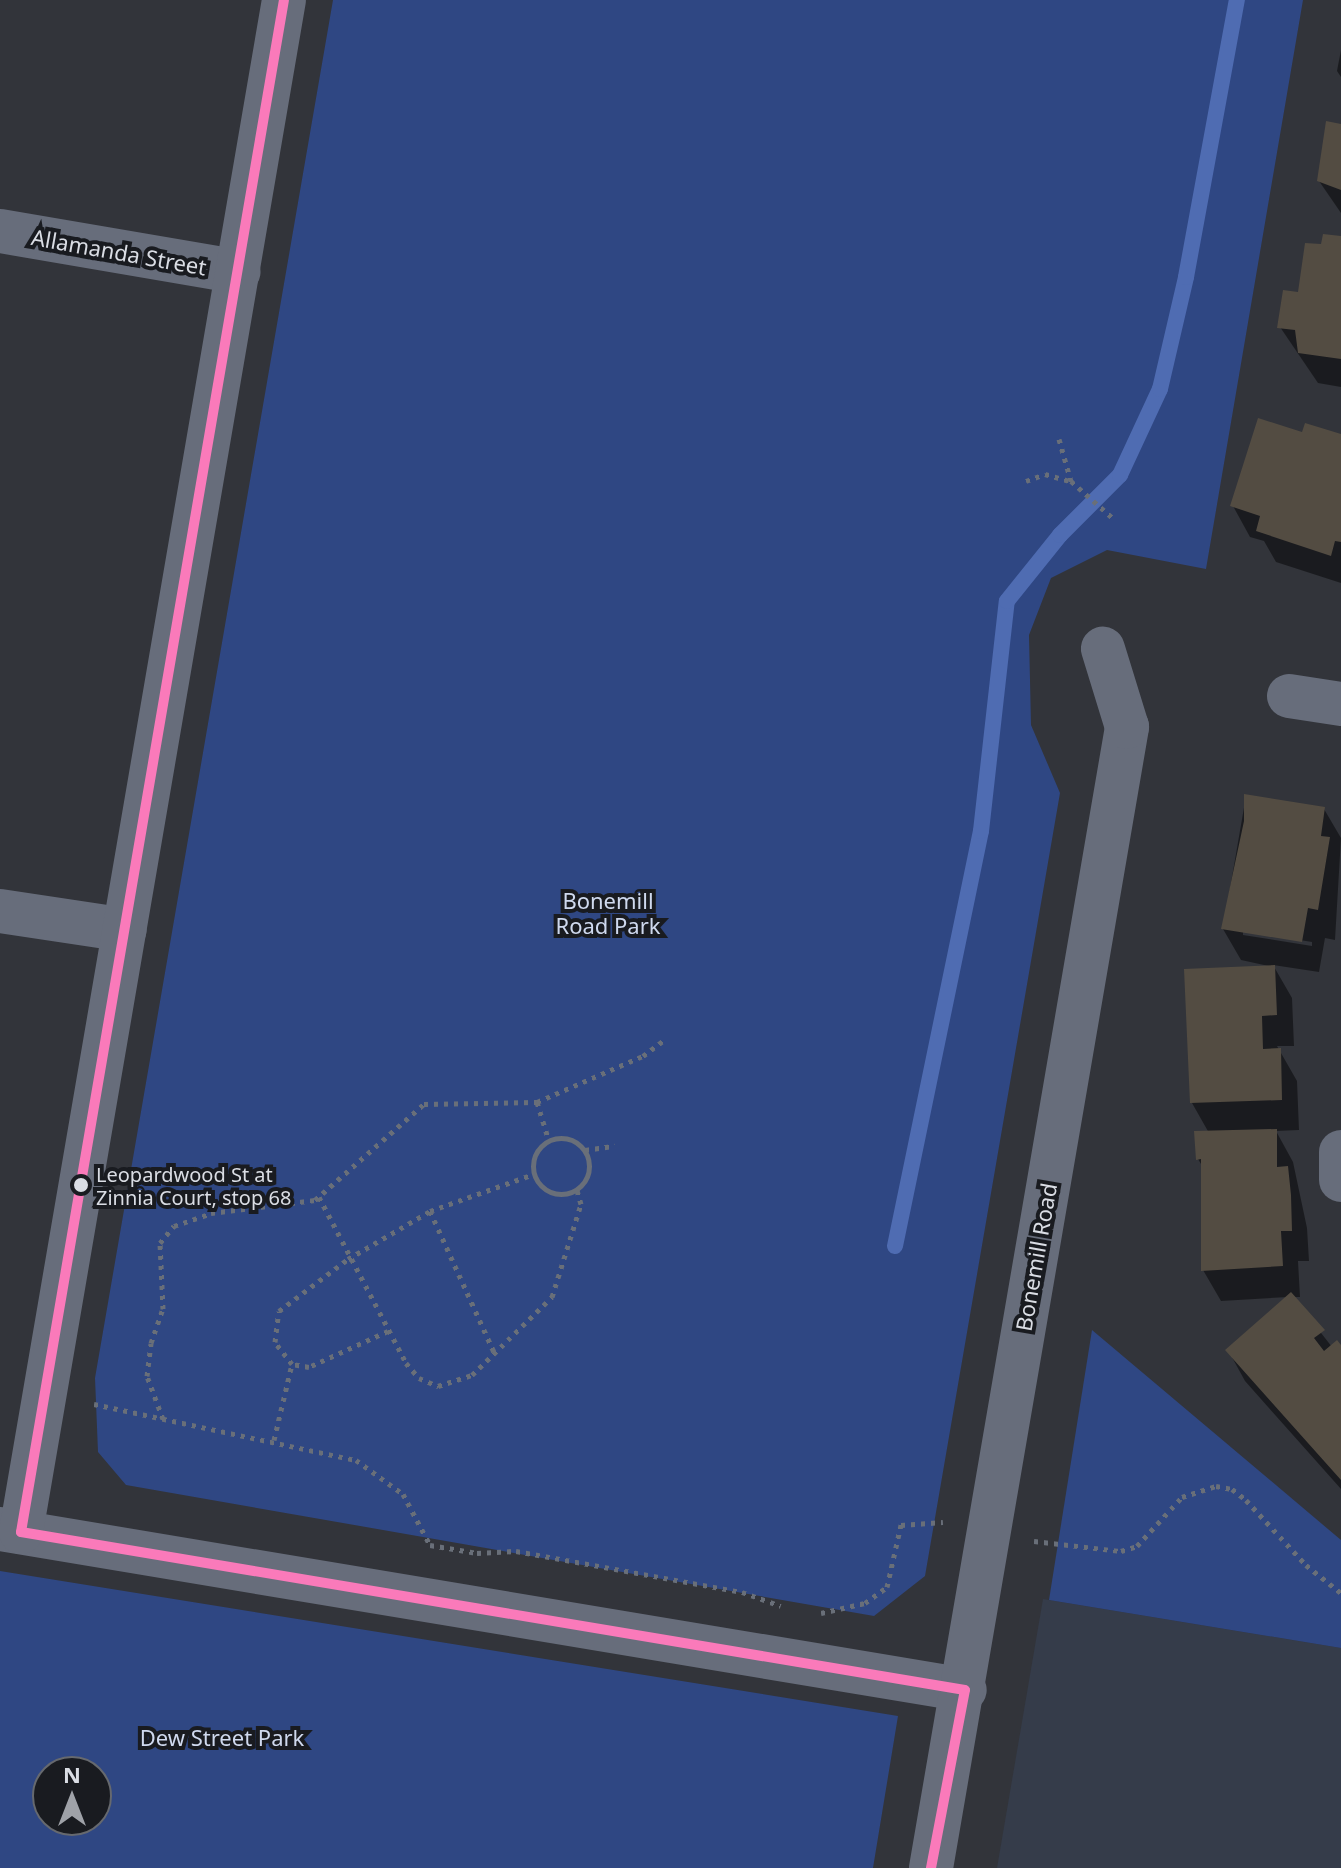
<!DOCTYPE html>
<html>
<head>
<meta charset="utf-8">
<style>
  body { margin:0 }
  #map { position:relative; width:1341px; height:1868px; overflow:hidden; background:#32343a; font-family:"Noto Sans",sans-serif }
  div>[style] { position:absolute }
  .built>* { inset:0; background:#353c4a }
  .green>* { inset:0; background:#2f4783 }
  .shadow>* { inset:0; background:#0007 }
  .stream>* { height:16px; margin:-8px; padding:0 8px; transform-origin:8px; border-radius:8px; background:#4f6cb2 }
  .building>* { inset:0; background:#534c42 }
  .path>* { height:5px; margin-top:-2.5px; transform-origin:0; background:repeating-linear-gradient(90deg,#696f79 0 4px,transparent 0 10px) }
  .path>.ring { margin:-2.5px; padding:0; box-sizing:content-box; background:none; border:5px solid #696f79; border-radius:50% }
  .minor>* { height:44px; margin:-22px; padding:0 22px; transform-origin:22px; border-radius:22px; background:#676d7b }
  .bus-1>* { height:10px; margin:-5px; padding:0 5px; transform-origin:5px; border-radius:5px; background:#fa7aba }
  .dots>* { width:22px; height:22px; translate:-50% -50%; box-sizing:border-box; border:4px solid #191b20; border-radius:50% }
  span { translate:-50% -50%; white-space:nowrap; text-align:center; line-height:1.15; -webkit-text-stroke:8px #191b20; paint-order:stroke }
  .bus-label { font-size:20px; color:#dadde4 }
  .left { translate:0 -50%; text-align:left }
  .street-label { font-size:22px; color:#dadde4 }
  .park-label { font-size:22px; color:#cfd9ee }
  .north { position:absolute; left:32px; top:1756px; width:80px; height:80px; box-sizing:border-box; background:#191b20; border:2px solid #66696e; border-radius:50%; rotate:0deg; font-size:22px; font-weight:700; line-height:32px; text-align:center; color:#dadde4 }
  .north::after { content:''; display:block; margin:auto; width:28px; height:36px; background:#9fa2a8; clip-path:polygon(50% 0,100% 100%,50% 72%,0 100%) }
</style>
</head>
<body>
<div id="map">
  <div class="built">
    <i style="clip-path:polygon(1043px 1599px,1341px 1648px,1341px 1868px,997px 1868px)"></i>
  </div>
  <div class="green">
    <i style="clip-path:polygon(333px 0,1303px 0,1206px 569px,1107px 550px,1051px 578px,1029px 635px,1031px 725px,1060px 793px,925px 1576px,874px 1616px,126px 1485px,98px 1452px,95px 1378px)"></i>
    <i style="clip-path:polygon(1092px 1330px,1341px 1540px,1341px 1648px,1049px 1600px)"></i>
    <i style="clip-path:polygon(evenodd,0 1571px,898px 1716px,873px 1868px,0 1868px,0 1571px,48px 1772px,96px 1772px,96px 1820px,48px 1820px,48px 1772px)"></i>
  </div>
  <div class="shadow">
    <i style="clip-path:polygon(1341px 50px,1341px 77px,1337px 71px)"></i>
    <i style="clip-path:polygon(1341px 126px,1341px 213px,1319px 181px)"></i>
    <i style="clip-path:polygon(1341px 238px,1341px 387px,1318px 383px,1280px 327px,1323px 247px)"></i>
    <i style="clip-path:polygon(1303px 434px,1341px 437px,1341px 583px,1276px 562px,1264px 541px,1250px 537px,1233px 506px)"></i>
    <i style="clip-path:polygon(evenodd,1246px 796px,1324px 809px,1341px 838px,1335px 940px,1325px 938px,1319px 972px,1273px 965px,1292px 998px,1294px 1046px,1277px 1046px,1297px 1081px,1299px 1130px,1276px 1131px,1293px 1162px,1307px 1228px,1309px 1261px,1298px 1261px,1300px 1297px,1293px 1297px,1332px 1347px,1341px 1348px,1341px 1489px,1245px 1381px,1228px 1350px,1288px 1297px,1221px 1301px,1203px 1270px,1204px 1169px,1198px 1159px,1209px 1133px,1192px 1103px,1273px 967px,1241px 960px,1223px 929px,1246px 796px,1243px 931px,1312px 942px,1312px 946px,1243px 935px,1243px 931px)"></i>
  </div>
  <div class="stream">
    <i style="left:895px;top:1246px;width:424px;rotate:-78.3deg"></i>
    <i style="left:981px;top:831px;width:231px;rotate:-83.6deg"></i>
    <i style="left:1007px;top:601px;width:85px;rotate:-51.2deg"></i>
    <i style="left:1060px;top:535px;width:85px;rotate:-45deg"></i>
    <i style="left:1120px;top:475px;width:95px;rotate:-65.1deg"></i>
    <i style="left:1160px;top:389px;width:115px;rotate:-76.9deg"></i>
    <i style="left:1186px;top:277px;width:282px;rotate:-79.6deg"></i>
  </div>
  <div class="building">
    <i style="clip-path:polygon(1326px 121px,1341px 124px,1341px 190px,1317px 181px)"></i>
    <i style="clip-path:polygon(1323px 234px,1341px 236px,1341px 359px,1298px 353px,1295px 330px,1277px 328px,1283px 290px,1298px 292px,1305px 243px,1321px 244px)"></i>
    <i style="clip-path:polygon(1258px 418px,1302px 432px,1305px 423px,1341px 434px,1341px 542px,1335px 541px,1331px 556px,1256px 531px,1260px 516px,1230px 506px)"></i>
    <i style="clip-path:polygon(1244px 794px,1325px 807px,1321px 836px,1330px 837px,1318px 910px,1308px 908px,1302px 942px,1221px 929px,1244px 821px)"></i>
    <i style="clip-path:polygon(1275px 965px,1277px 1015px,1262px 1016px,1263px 1049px,1281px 1048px,1282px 1100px,1190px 1103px,1184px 969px)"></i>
    <i style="clip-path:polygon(1277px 1129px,1277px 1167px,1288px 1166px,1291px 1195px,1292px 1231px,1281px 1231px,1283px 1266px,1201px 1271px,1201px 1159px,1196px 1160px,1194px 1131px)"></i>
    <i style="clip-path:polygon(1291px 1292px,1325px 1330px,1314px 1338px,1324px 1351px,1337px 1340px,1341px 1345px,1341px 1480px,1225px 1350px)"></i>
  </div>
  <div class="path">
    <i style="left:1059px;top:439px;width:44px;rotate:74.1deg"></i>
    <i style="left:1071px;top:481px;width:59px;rotate:41.6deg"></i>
    <i style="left:1026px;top:481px;width:20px;rotate:-20deg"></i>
    <i style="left:1045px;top:474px;width:26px;rotate:16deg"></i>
    <i style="left:537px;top:1102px;width:41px;rotate:72.9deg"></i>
    <i class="ring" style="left:533px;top:1138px;width:51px;height:51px"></i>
    <i style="left:585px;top:1150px;width:30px;rotate:-8deg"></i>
    <i style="left:319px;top:1197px;width:187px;rotate:62.3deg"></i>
    <i style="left:406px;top:1363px;width:20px;rotate:49deg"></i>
    <i style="left:419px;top:1378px;width:21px;rotate:23deg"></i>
    <i style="left:438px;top:1386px;width:36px;rotate:-18deg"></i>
    <i style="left:472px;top:1375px;width:112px;rotate:-44.3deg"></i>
    <i style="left:552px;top:1297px;width:97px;rotate:-72.7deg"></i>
    <i style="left:581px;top:1204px;width:15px;rotate:-106deg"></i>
    <i style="left:430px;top:1211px;width:155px;rotate:65.6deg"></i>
    <i style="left:388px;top:1331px;width:87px;rotate:155.5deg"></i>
    <i style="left:309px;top:1367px;width:17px;rotate:-170deg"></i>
    <i style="left:292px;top:1364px;width:28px;rotate:-128deg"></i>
    <i style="left:275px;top:1342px;width:31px;rotate:-83deg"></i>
    <i style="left:279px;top:1311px;width:86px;rotate:-37deg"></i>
    <i style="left:348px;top:1259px;width:95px;rotate:-30.3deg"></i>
    <i style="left:430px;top:1211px;width:110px;rotate:-19.6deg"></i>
    <i style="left:94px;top:1404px;width:268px;rotate:12.1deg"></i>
    <i style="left:356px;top:1460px;width:58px;rotate:35.9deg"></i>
    <i style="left:403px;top:1494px;width:58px;rotate:62.1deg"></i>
    <i style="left:430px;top:1545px;width:48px;rotate:9.7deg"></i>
    <i style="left:477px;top:1553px;width:39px;rotate:-3deg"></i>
    <i style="left:516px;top:1551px;width:230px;rotate:10.3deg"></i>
    <i style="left:742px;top:1592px;width:41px;rotate:19.7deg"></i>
    <i style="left:163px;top:1419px;width:46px;rotate:-110.4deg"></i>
    <i style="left:147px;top:1376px;width:33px;rotate:-83deg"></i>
    <i style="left:151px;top:1343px;width:36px;rotate:-71deg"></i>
    <i style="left:163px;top:1309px;width:66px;rotate:-92.6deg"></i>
    <i style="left:160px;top:1243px;width:22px;rotate:-51deg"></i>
    <i style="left:174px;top:1226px;width:39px;rotate:-19deg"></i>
    <i style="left:211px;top:1213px;width:105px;rotate:-7.1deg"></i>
    <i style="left:315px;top:1200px;width:145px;rotate:-41.4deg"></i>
    <i style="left:424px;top:1104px;width:113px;rotate:-1deg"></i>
    <i style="left:537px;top:1102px;width:116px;rotate:-23.5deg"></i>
    <i style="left:643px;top:1056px;width:26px;rotate:-37deg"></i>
    <i style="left:274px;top:1440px;width:78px;rotate:-76.7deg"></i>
    <i style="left:1034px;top:1541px;width:88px;rotate:6.6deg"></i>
    <i style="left:1121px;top:1551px;width:17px;rotate:-17deg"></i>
    <i style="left:1137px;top:1546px;width:67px;rotate:-47.4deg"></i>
    <i style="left:1182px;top:1497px;width:36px;rotate:-18deg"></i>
    <i style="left:1216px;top:1486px;width:16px;rotate:11deg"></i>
    <i style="left:1232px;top:1489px;width:18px;rotate:38deg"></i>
    <i style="left:1246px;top:1500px;width:88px;rotate:47.3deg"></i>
    <i style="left:1306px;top:1565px;width:45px;rotate:38.7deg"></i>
    <i style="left:821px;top:1613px;width:45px;rotate:-12.8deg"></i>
    <i style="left:865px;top:1603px;width:27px;rotate:-36deg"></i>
    <i style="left:887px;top:1587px;width:64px;rotate:-77.3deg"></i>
    <i style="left:901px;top:1525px;width:42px;rotate:-4.1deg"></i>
  </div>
  <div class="minor">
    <i style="left:0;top:231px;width:242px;rotate:9.7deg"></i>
    <i style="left:1289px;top:696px;width:53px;rotate:8.7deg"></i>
    <i style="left:0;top:911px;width:126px;rotate:8.6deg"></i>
    <i style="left:1341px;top:1152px;width:28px;rotate:90deg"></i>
    <i style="left:0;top:1529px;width:978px;rotate:9.47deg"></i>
    <i style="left:21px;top:1532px;width:1554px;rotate:-80.26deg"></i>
    <i style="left:931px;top:1868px;width:1158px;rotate:-80.25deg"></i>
    <i style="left:1127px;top:727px;width:82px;rotate:-107.1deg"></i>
  </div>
  <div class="bus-1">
    <i style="left:21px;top:1532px;width:1554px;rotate:-80.26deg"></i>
    <i style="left:21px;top:1532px;width:957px;rotate:9.5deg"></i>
    <i style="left:931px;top:1868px;width:181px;rotate:-79.2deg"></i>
  </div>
  <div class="dots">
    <i style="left:81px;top:1185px;background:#dadde4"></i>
  </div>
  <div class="bus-label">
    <span class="left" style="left:96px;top:1186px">Leopardwood St at<br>Zinnia Court, stop 68</span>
  </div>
  <div class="street-label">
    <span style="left:119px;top:252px;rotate:10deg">Allamanda Street</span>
    <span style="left:1036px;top:1257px;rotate:-80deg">Bonemill Road</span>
  </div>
  <div class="park-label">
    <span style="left:608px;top:913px">Bonemill<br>Road Park</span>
    <span style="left:222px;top:1738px">Dew Street Park</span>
  </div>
  <div class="north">N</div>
</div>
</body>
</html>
